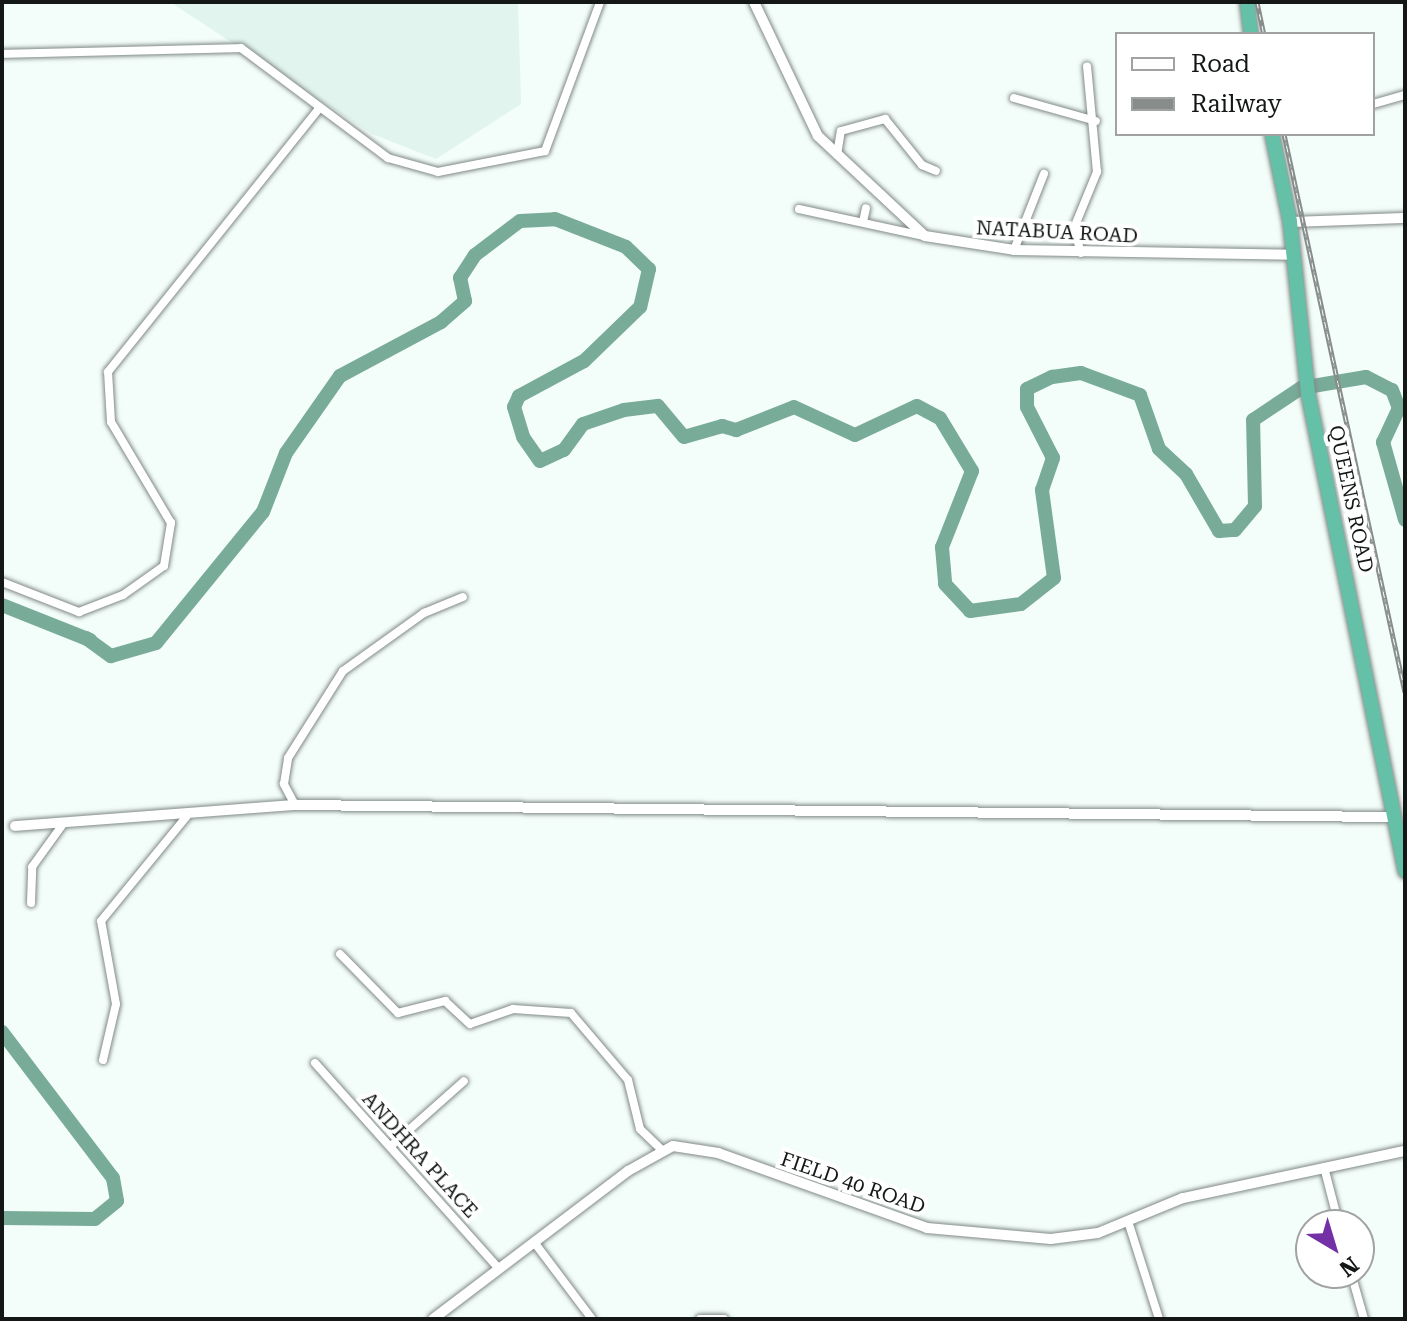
<!DOCTYPE html>
<html>
<head>
<meta charset="utf-8">
<style>
  body { margin:0 }
  #map { position:relative; width:1407px; height:1321px; overflow:hidden; background:#f3fdf9; font-family:"Roboto Serif",serif }
  div>[style] { position:absolute }
  .built>* { inset:0; background:#e1f4ed }
  .river>* { height:14px; margin:-7px; padding:0 7px; transform-origin:7px; border-radius:7px; background:#79ab99 }
  .roads { filter:drop-shadow(0 0 2px #818a86) drop-shadow(0 0 2px #818a86) }
  .minor>* { height:8px; margin:-4px; padding:0 4px; transform-origin:4px; border-radius:4px; background:#fff }
  .tertiary>* { height:10px; margin:-5px; padding:0 5px; transform-origin:5px; border-radius:5px; background:#fff }
  .trunk>* { height:14px; margin:-7px; padding:0 7px; transform-origin:7px; border-radius:7px; background:#64c0a6 }
  .rail>* { height:5px; margin-top:-2.5px; transform-origin:0; background:repeating-linear-gradient(90deg,#fff 0 6px,#868d8b 0 12px); box-sizing:border-box; border-block:2px solid #868d8b }
  span { translate:-50% -50%; white-space:nowrap; text-align:center; line-height:1.15; -webkit-text-stroke:8px #fff; paint-order:stroke }
  .street-label { font-size:20px; color:#131716 }
  .frame { position:absolute; inset:0; border:4px solid #131716; pointer-events:none }
  .legend { position:absolute; left:1115px; top:32px; width:260px; height:104px; box-sizing:border-box; background:#fff; border:2px solid #a1a2a2; margin:0; padding:10px 14px; list-style:none; font-size:24px; color:#131716 }
  .legend li { display:flex; align-items:center; gap:16px; height:40px }
  .legend b { width:40px; border:2px solid #a1a2a2 }
  .north { position:absolute; left:1295px; top:1209px; width:80px; height:80px; box-sizing:border-box; background:#fff; border:2px solid #a1a2a2; border-radius:50%; rotate:142deg; font-size:22px; font-weight:700; line-height:32px; text-align:center; color:#131716 }
  .north::after { content:''; display:block; margin:auto; width:28px; height:36px; background:#7431a6; clip-path:polygon(50% 0,100% 100%,50% 72%,0 100%) }
</style>
</head>
<body>
<div id="map">
  <div class="built">
    <i style="clip-path:polygon(170px 2px,518px 2px,521px 104px,436px 159px,372px 134px)"></i>
  </div>
  <div class="river">
    <i style="left:2px;top:605px;width:95px;rotate:21.7deg"></i>
    <i style="left:86px;top:638px;width:31px;rotate:36deg"></i>
    <i style="left:111px;top:656px;width:47px;rotate:-16.1deg"></i>
    <i style="left:156px;top:643px;width:169px;rotate:-50.8deg"></i>
    <i style="left:263px;top:512px;width:63px;rotate:-68.7deg"></i>
    <i style="left:286px;top:453px;width:94px;rotate:-55deg"></i>
    <i style="left:340px;top:376px;width:115px;rotate:-28.1deg"></i>
    <i style="left:441px;top:322px;width:32px;rotate:-41deg"></i>
    <i style="left:465px;top:301px;width:24px;rotate:-102deg"></i>
    <i style="left:460px;top:278px;width:27px;rotate:-57deg"></i>
    <i style="left:475px;top:255px;width:56px;rotate:-37.1deg"></i>
    <i style="left:520px;top:221px;width:35px;rotate:-3deg"></i>
    <i style="left:555px;top:219px;width:76px;rotate:21.5deg"></i>
    <i style="left:626px;top:247px;width:32px;rotate:44deg"></i>
    <i style="left:649px;top:269px;width:39px;rotate:103deg"></i>
    <i style="left:640px;top:307px;width:78px;rotate:136deg"></i>
    <i style="left:584px;top:361px;width:74px;rotate:151.7deg"></i>
    <i style="left:519px;top:396px;width:12px;rotate:114deg"></i>
    <i style="left:514px;top:407px;width:31px;rotate:73deg"></i>
    <i style="left:523px;top:437px;width:29px;rotate:55deg"></i>
    <i style="left:540px;top:461px;width:26px;rotate:-25deg"></i>
    <i style="left:564px;top:450px;width:32px;rotate:-54deg"></i>
    <i style="left:583px;top:424px;width:43px;rotate:-18.9deg"></i>
    <i style="left:624px;top:410px;width:34px;rotate:-7deg"></i>
    <i style="left:658px;top:406px;width:40px;rotate:50deg"></i>
    <i style="left:684px;top:437px;width:40px;rotate:-16deg"></i>
    <i style="left:722px;top:426px;width:15px;rotate:16deg"></i>
    <i style="left:736px;top:430px;width:62px;rotate:-21.6deg"></i>
    <i style="left:794px;top:407px;width:67px;rotate:24.7deg"></i>
    <i style="left:855px;top:435px;width:68px;rotate:-25.1deg"></i>
    <i style="left:917px;top:406px;width:26px;rotate:28deg"></i>
    <i style="left:940px;top:418px;width:62px;rotate:58.9deg"></i>
    <i style="left:972px;top:471px;width:82px;rotate:111.5deg"></i>
    <i style="left:942px;top:547px;width:37px;rotate:85deg"></i>
    <i style="left:945px;top:584px;width:37px;rotate:47deg"></i>
    <i style="left:970px;top:611px;width:51px;rotate:-7.8deg"></i>
    <i style="left:1021px;top:604px;width:42px;rotate:-38.2deg"></i>
    <i style="left:1054px;top:578px;width:89px;rotate:-97.8deg"></i>
    <i style="left:1042px;top:490px;width:34px;rotate:-71deg"></i>
    <i style="left:1053px;top:458px;width:57px;rotate:-117deg"></i>
    <i style="left:1027px;top:407px;width:18px;rotate:-90deg"></i>
    <i style="left:1027px;top:389px;width:28px;rotate:-26deg"></i>
    <i style="left:1052px;top:377px;width:29px;rotate:-8deg"></i>
    <i style="left:1081px;top:373px;width:63px;rotate:20.4deg"></i>
    <i style="left:1140px;top:395px;width:57px;rotate:70.6deg"></i>
    <i style="left:1159px;top:449px;width:37px;rotate:43deg"></i>
    <i style="left:1186px;top:474px;width:66px;rotate:59.9deg"></i>
    <i style="left:1219px;top:531px;width:16px;rotate:-4deg"></i>
    <i style="left:1235px;top:530px;width:31px;rotate:-50deg"></i>
    <i style="left:1255px;top:506px;width:86px;rotate:-91.3deg"></i>
    <i style="left:1253px;top:420px;width:58px;rotate:-33.7deg"></i>
    <i style="left:1301px;top:388px;width:66px;rotate:-9.6deg"></i>
    <i style="left:1366px;top:377px;width:29px;rotate:27deg"></i>
    <i style="left:1392px;top:390px;width:19px;rotate:69deg"></i>
    <i style="left:1399px;top:408px;width:38px;rotate:115deg"></i>
    <i style="left:1383px;top:442px;width:81px;rotate:74.2deg"></i>
    <i style="left:2px;top:1032px;width:183px;rotate:52.8deg"></i>
    <i style="left:113px;top:1178px;width:23px;rotate:80deg"></i>
    <i style="left:117px;top:1201px;width:28px;rotate:141deg"></i>
    <i style="left:95px;top:1219px;width:93px;rotate:-179.4deg"></i>
  </div>
  <div class="roads">
    <div class="minor">
      <i style="left:2px;top:54px;width:239px;rotate:-1.4deg"></i>
      <i style="left:241px;top:48px;width:184px;rotate:36.8deg"></i>
      <i style="left:388px;top:158px;width:52px;rotate:15.6deg"></i>
      <i style="left:438px;top:172px;width:109px;rotate:-11.1deg"></i>
      <i style="left:545px;top:151px;width:159px;rotate:-69.7deg"></i>
      <i style="left:1014px;top:98px;width:85px;rotate:15.7deg"></i>
      <i style="left:1373px;top:104px;width:33px;rotate:-16deg"></i>
      <i style="left:837px;top:155px;width:24px;rotate:-81deg"></i>
      <i style="left:841px;top:131px;width:46px;rotate:-15.3deg"></i>
      <i style="left:885px;top:119px;width:59px;rotate:51.2deg"></i>
      <i style="left:922px;top:165px;width:15px;rotate:23deg"></i>
      <i style="left:799px;top:209px;width:128px;rotate:12.2deg"></i>
      <i style="left:863px;top:222px;width:14px;rotate:-78deg"></i>
      <i style="left:1014px;top:250px;width:82px;rotate:-68.5deg"></i>
      <i style="left:1081px;top:253px;width:26px;rotate:-106deg"></i>
      <i style="left:1074px;top:228px;width:61px;rotate:-67.7deg"></i>
      <i style="left:1097px;top:172px;width:106px;rotate:-95.4deg"></i>
      <i style="left:2px;top:582px;width:83px;rotate:21.3deg"></i>
      <i style="left:79px;top:612px;width:47px;rotate:-21.1deg"></i>
      <i style="left:123px;top:595px;width:50px;rotate:-35.3deg"></i>
      <i style="left:164px;top:566px;width:44px;rotate:-80.8deg"></i>
      <i style="left:171px;top:523px;width:117px;rotate:-120.7deg"></i>
      <i style="left:111px;top:422px;width:50px;rotate:-93.4deg"></i>
      <i style="left:108px;top:372px;width:339px;rotate:-51.3deg"></i>
      <i style="left:295px;top:805px;width:24px;rotate:-118deg"></i>
      <i style="left:284px;top:784px;width:26px;rotate:-81deg"></i>
      <i style="left:288px;top:758px;width:103px;rotate:-57.7deg"></i>
      <i style="left:343px;top:671px;width:100px;rotate:-35.6deg"></i>
      <i style="left:424px;top:613px;width:42px;rotate:-22.3deg"></i>
      <i style="left:31px;top:903px;width:36px;rotate:-88deg"></i>
      <i style="left:32px;top:867px;width:53px;rotate:-54.2deg"></i>
      <i style="left:340px;top:954px;width:83px;rotate:45.5deg"></i>
      <i style="left:398px;top:1013px;width:49px;rotate:-14.3deg"></i>
      <i style="left:445px;top:1001px;width:34px;rotate:43deg"></i>
      <i style="left:470px;top:1024px;width:46px;rotate:-19.2deg"></i>
      <i style="left:513px;top:1009px;width:58px;rotate:3.9deg"></i>
      <i style="left:571px;top:1013px;width:88px;rotate:49.6deg"></i>
      <i style="left:628px;top:1080px;width:50px;rotate:76.2deg"></i>
      <i style="left:640px;top:1129px;width:32px;rotate:44deg"></i>
      <i style="left:103px;top:1060px;width:57px;rotate:-76.9deg"></i>
      <i style="left:116px;top:1004px;width:84px;rotate:-100.2deg"></i>
      <i style="left:101px;top:921px;width:136px;rotate:-50.7deg"></i>
      <i style="left:315px;top:1063px;width:276px;rotate:48.2deg"></i>
      <i style="left:392px;top:1145px;width:96px;rotate:-41.6deg"></i>
      <i style="left:1324px;top:1167px;width:60px;rotate:75.5deg"></i>
      <i style="left:1128px;top:1221px;width:103px;rotate:72.4deg"></i>
      <i style="left:534px;top:1242px;width:96px;rotate:53deg"></i>
      <i style="left:1351px;top:1273px;width:48px;rotate:74.2deg"></i>
      <i style="left:700px;top:1319px;width:24px"></i>
    </div>
    <div class="tertiary">
      <i style="left:754px;top:2px;width:148px;rotate:64.5deg"></i>
      <i style="left:818px;top:136px;width:146px;rotate:43.1deg"></i>
      <i style="left:925px;top:236px;width:90px;rotate:8.9deg"></i>
      <i style="left:1014px;top:250px;width:278px;rotate:1deg"></i>
      <i style="left:1290px;top:222px;width:115px;rotate:-2deg"></i>
      <i style="left:15px;top:826px;width:281px;rotate:-4.3deg"></i>
      <i style="left:295px;top:805px;width:1099px;rotate:0.63deg"></i>
      <i style="left:433px;top:1319px;width:245px;rotate:-37.2deg"></i>
      <i style="left:628px;top:1171px;width:51px;rotate:-29.1deg"></i>
      <i style="left:673px;top:1146px;width:46px;rotate:8.8deg"></i>
      <i style="left:718px;top:1153px;width:222px;rotate:19.7deg"></i>
      <i style="left:927px;top:1228px;width:124px;rotate:5.1deg"></i>
      <i style="left:1051px;top:1239px;width:47px;rotate:-7.3deg"></i>
      <i style="left:1098px;top:1233px;width:92px;rotate:-22.4deg"></i>
      <i style="left:1183px;top:1198px;width:227px;rotate:-12deg"></i>
    </div>
    <div class="trunk">
      <i style="left:1247px;top:2px;width:32px;rotate:83deg"></i>
      <i style="left:1272px;top:134px;width:90px;rotate:78.4deg"></i>
      <i style="left:1290px;top:222px;width:172px;rotate:84deg"></i>
      <i style="left:1308px;top:393px;width:488px;rotate:78.5deg"></i>
    </div>
  </div>
  <div class="rail">
    <i style="left:1257px;top:2px;width:33px;rotate:78deg"></i>
    <i style="left:1284px;top:134px;width:571px;rotate:77.77deg"></i>
  </div>
  <div class="street-label">
    <span style="left:1057px;top:232px;rotate:3deg">NATABUA ROAD</span>
    <span style="left:1351px;top:499px;rotate:78deg">QUEENS ROAD</span>
    <span style="left:420px;top:1155px;rotate:48deg">ANDHRA PLACE</span>
    <span style="left:853px;top:1183px;rotate:19deg">FIELD 40 ROAD</span>
  </div>
  <div class="frame"></div>
  <ul class="legend">
  <li><b style="height:10px;background:#fff"></b>Road</li>
  <li><b style="height:10px;background:#868d8b"></b>Railway</li>
  </ul>
  <div class="north">N</div>
</div>
</body>
</html>
